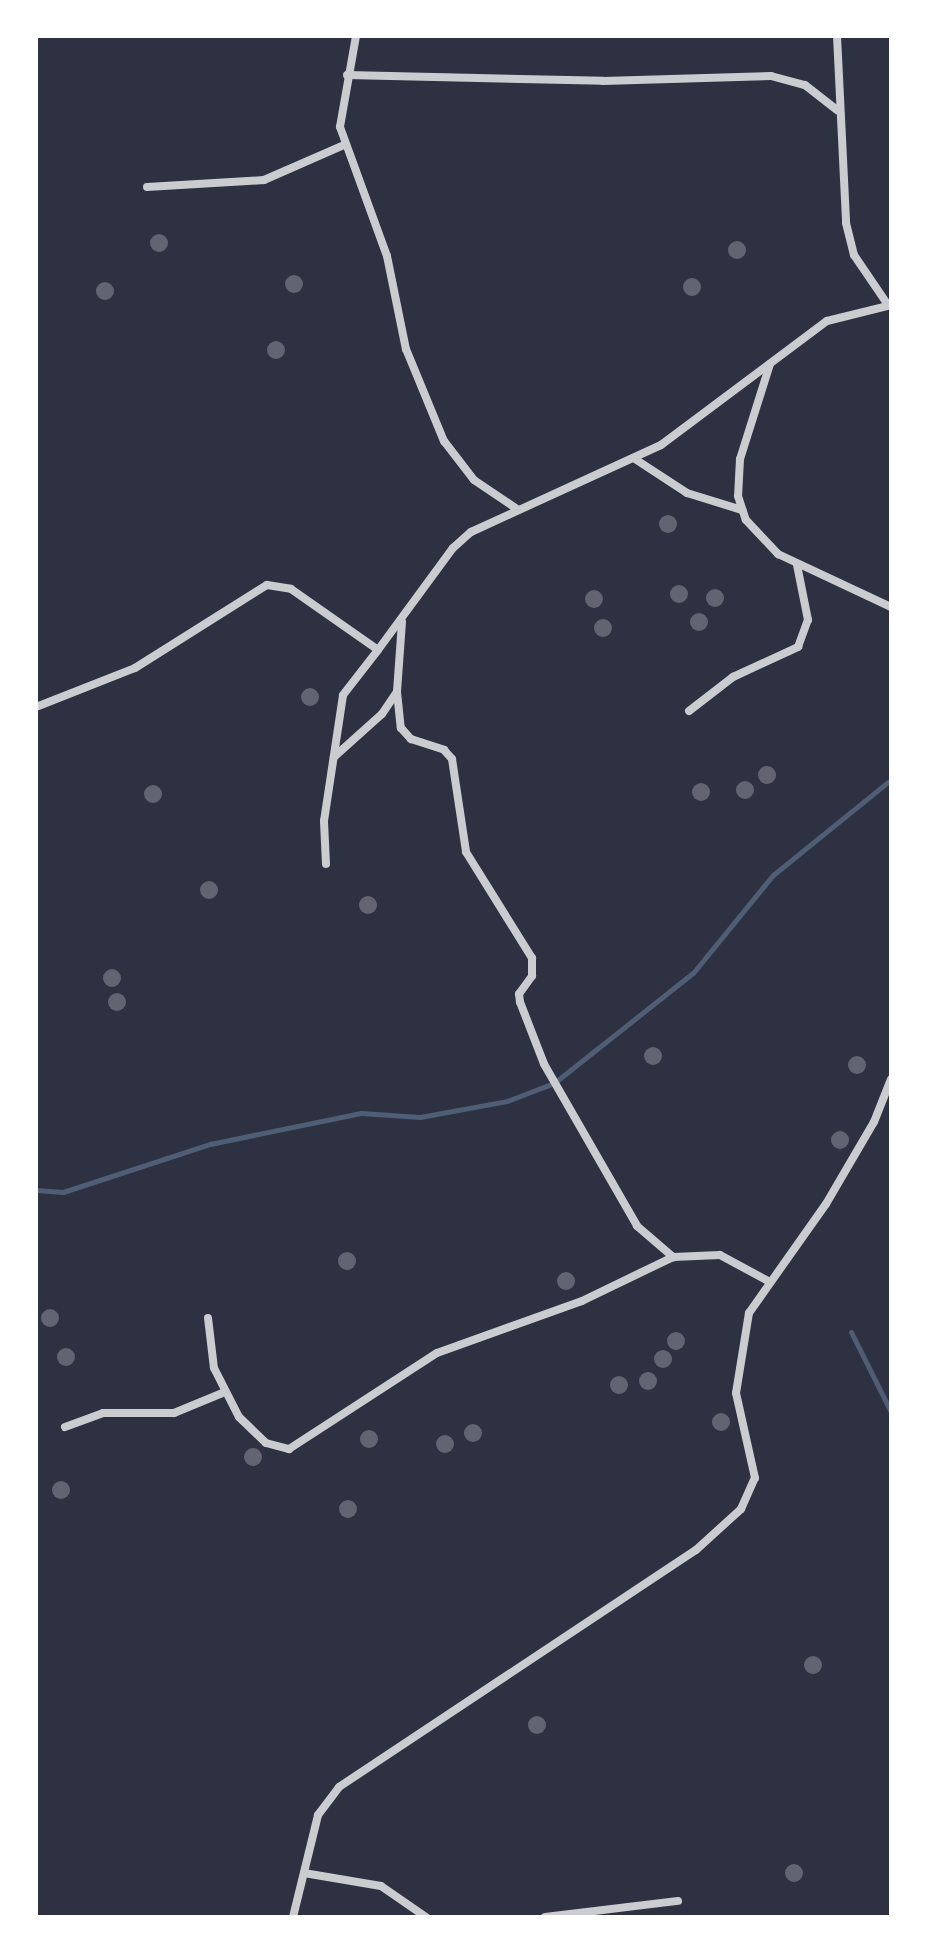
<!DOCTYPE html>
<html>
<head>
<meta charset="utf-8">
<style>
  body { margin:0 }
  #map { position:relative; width:927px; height:1953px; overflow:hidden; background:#2d3142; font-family:Lato,sans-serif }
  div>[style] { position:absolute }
  .stream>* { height:5px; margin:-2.5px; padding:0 2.5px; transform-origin:2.5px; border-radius:2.5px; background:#4f5d75 }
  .building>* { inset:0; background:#626471 }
  .round { border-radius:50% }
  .minor>* { height:8px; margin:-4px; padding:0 4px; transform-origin:4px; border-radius:4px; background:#caccd0 }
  span { translate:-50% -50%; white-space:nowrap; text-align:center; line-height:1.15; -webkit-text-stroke:8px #fff; paint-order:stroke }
  .frame { position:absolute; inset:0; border:38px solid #fff; pointer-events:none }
</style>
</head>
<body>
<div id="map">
  <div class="stream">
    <i style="left:36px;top:1190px;width:27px;rotate:4deg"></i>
    <i style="left:63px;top:1192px;width:155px;rotate:-18.1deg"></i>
    <i style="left:210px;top:1144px;width:154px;rotate:-11.6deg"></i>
    <i style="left:361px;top:1113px;width:59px;rotate:3.9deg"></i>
    <i style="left:420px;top:1117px;width:88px;rotate:-10.4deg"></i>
    <i style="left:507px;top:1101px;width:50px;rotate:-21deg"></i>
    <i style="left:554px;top:1083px;width:177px;rotate:-38.4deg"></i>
    <i style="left:693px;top:973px;width:127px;rotate:-50.8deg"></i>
    <i style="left:773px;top:875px;width:148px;rotate:-39deg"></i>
    <i style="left:851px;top:1332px;width:89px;rotate:63.4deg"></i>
  </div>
  <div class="building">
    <i class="round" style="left:150px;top:234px;width:18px;height:18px"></i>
    <i class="round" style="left:728px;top:241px;width:18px;height:18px"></i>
    <i class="round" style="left:285px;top:275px;width:18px;height:18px"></i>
    <i class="round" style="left:683px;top:278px;width:18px;height:18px"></i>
    <i class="round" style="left:96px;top:282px;width:18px;height:18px"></i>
    <i class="round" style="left:267px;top:341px;width:18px;height:18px"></i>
    <i class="round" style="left:659px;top:515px;width:18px;height:18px"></i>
    <i class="round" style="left:670px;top:585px;width:18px;height:18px"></i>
    <i class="round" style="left:706px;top:589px;width:18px;height:18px"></i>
    <i class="round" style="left:585px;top:590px;width:18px;height:18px"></i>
    <i class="round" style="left:690px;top:613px;width:18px;height:18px"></i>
    <i class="round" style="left:594px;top:619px;width:18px;height:18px"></i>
    <i class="round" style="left:301px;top:688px;width:18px;height:18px"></i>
    <i class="round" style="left:758px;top:766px;width:18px;height:18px"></i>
    <i class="round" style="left:736px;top:781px;width:18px;height:18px"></i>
    <i class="round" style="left:692px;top:783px;width:18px;height:18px"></i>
    <i class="round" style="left:144px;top:785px;width:18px;height:18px"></i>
    <i class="round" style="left:200px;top:881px;width:18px;height:18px"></i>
    <i class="round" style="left:359px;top:896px;width:18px;height:18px"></i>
    <i class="round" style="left:103px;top:969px;width:18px;height:18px"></i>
    <i class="round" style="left:108px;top:993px;width:18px;height:18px"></i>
    <i class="round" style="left:644px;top:1047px;width:18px;height:18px"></i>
    <i class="round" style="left:848px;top:1056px;width:18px;height:18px"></i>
    <i class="round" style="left:831px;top:1131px;width:18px;height:18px"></i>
    <i class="round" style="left:338px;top:1252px;width:18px;height:18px"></i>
    <i class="round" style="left:557px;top:1272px;width:18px;height:18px"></i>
    <i class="round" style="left:41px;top:1309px;width:18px;height:18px"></i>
    <i class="round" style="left:667px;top:1332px;width:18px;height:18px"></i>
    <i class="round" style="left:57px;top:1348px;width:18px;height:18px"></i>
    <i class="round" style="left:654px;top:1350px;width:18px;height:18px"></i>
    <i class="round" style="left:639px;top:1372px;width:18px;height:18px"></i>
    <i class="round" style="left:610px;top:1376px;width:18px;height:18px"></i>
    <i class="round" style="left:712px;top:1413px;width:18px;height:18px"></i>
    <i class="round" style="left:464px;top:1424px;width:18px;height:18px"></i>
    <i class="round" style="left:360px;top:1430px;width:18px;height:18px"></i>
    <i class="round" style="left:436px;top:1435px;width:18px;height:18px"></i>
    <i class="round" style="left:244px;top:1448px;width:18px;height:18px"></i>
    <i class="round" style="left:52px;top:1481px;width:18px;height:18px"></i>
    <i class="round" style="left:339px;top:1500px;width:18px;height:18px"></i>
    <i class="round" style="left:804px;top:1656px;width:18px;height:18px"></i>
    <i class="round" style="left:528px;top:1716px;width:18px;height:18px"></i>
    <i class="round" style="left:785px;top:1864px;width:18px;height:18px"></i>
  </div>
  <div class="minor">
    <i style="left:356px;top:36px;width:92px;rotate:100deg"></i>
    <i style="left:340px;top:127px;width:137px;rotate:70deg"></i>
    <i style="left:387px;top:256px;width:95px;rotate:78.5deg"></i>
    <i style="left:406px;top:349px;width:100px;rotate:67.6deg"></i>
    <i style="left:444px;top:441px;width:49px;rotate:52.4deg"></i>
    <i style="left:474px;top:480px;width:52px;rotate:34deg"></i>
    <i style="left:837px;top:36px;width:187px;rotate:87.2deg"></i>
    <i style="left:846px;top:223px;width:33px;rotate:76deg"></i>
    <i style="left:854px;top:255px;width:60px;rotate:55.8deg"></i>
    <i style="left:347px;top:75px;width:256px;rotate:1.3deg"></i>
    <i style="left:603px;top:81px;width:168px;rotate:-1.7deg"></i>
    <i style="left:771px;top:76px;width:35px;rotate:15deg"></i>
    <i style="left:805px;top:85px;width:41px;rotate:38deg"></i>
    <i style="left:147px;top:187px;width:117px;rotate:-3.4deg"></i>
    <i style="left:264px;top:180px;width:87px;rotate:-23.6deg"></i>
    <i style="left:770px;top:364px;width:100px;rotate:107.5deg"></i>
    <i style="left:740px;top:459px;width:37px;rotate:93deg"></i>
    <i style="left:738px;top:496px;width:25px;rotate:72deg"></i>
    <i style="left:746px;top:520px;width:47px;rotate:46.7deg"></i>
    <i style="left:778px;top:554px;width:125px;rotate:25.1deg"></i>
    <i style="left:635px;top:459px;width:62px;rotate:33.2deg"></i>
    <i style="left:687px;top:493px;width:58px;rotate:17.2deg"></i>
    <i style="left:402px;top:622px;width:70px;rotate:94.1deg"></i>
    <i style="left:397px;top:692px;width:36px;rotate:84deg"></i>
    <i style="left:401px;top:728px;width:15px;rotate:48deg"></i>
    <i style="left:411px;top:739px;width:35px;rotate:18deg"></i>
    <i style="left:444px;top:750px;width:12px;rotate:48deg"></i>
    <i style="left:452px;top:759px;width:94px;rotate:81.4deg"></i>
    <i style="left:466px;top:852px;width:125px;rotate:58.1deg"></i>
    <i style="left:532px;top:958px;width:18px;rotate:90deg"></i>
    <i style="left:532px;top:976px;width:22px;rotate:126deg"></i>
    <i style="left:519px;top:994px;width:8px;rotate:83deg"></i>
    <i style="left:520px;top:1002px;width:66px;rotate:68.8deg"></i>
    <i style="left:544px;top:1064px;width:187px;rotate:60.1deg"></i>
    <i style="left:637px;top:1226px;width:48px;rotate:40.7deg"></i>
    <i style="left:36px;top:707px;width:106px;rotate:-21.5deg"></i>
    <i style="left:135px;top:668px;width:156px;rotate:-32.2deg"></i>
    <i style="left:267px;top:585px;width:24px;rotate:9deg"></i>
    <i style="left:291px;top:589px;width:106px;rotate:35deg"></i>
    <i style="left:378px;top:650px;width:127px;rotate:-53.7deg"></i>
    <i style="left:453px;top:548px;width:24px;rotate:-42deg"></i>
    <i style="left:471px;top:532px;width:209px;rotate:-24.6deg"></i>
    <i style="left:661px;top:445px;width:207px;rotate:-36.8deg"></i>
    <i style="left:827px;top:321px;width:66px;rotate:-14deg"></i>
    <i style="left:689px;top:711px;width:56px;rotate:-37.7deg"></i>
    <i style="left:733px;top:677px;width:72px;rotate:-24.8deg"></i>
    <i style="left:798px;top:647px;width:29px;rotate:-70deg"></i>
    <i style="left:808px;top:620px;width:56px;rotate:-101.3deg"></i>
    <i style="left:334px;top:757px;width:64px;rotate:-41.9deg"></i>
    <i style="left:382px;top:714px;width:25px;rotate:-56deg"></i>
    <i style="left:326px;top:864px;width:43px;rotate:-92.7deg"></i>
    <i style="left:324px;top:821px;width:127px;rotate:-81.4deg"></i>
    <i style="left:343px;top:695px;width:57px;rotate:-52.1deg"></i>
    <i style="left:208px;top:1318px;width:50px;rotate:83.2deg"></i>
    <i style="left:214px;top:1368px;width:55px;rotate:63deg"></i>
    <i style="left:239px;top:1417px;width:37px;rotate:44deg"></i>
    <i style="left:266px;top:1443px;width:24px;rotate:15deg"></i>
    <i style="left:289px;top:1449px;width:176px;rotate:-33deg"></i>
    <i style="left:437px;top:1353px;width:154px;rotate:-19.7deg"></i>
    <i style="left:582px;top:1301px;width:101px;rotate:-25.8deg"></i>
    <i style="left:673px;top:1257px;width:47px;rotate:-2.4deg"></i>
    <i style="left:720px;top:1255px;width:57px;rotate:28.4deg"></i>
    <i style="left:65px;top:1427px;width:40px;rotate:-20.2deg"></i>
    <i style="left:103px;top:1413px;width:71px"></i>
    <i style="left:174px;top:1413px;width:55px;rotate:-22.4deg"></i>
    <i style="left:304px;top:1873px;width:78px;rotate:9.6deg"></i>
    <i style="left:381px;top:1886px;width:55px;rotate:34.6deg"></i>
    <i style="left:293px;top:1917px;width:105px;rotate:-76.2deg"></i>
    <i style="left:318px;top:1815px;width:35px;rotate:-53deg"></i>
    <i style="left:339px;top:1787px;width:429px;rotate:-33.6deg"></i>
    <i style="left:696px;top:1550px;width:61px;rotate:-42.3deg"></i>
    <i style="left:741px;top:1509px;width:34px;rotate:-66deg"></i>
    <i style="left:755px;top:1478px;width:87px;rotate:-102.6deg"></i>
    <i style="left:736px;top:1393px;width:81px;rotate:-80.8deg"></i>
    <i style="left:749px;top:1313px;width:133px;rotate:-54.8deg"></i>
    <i style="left:826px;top:1204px;width:95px;rotate:-59.7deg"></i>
    <i style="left:874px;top:1122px;width:46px;rotate:-68.4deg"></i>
    <i style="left:545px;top:1917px;width:134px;rotate:-6.9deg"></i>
  </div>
  <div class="frame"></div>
</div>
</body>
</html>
